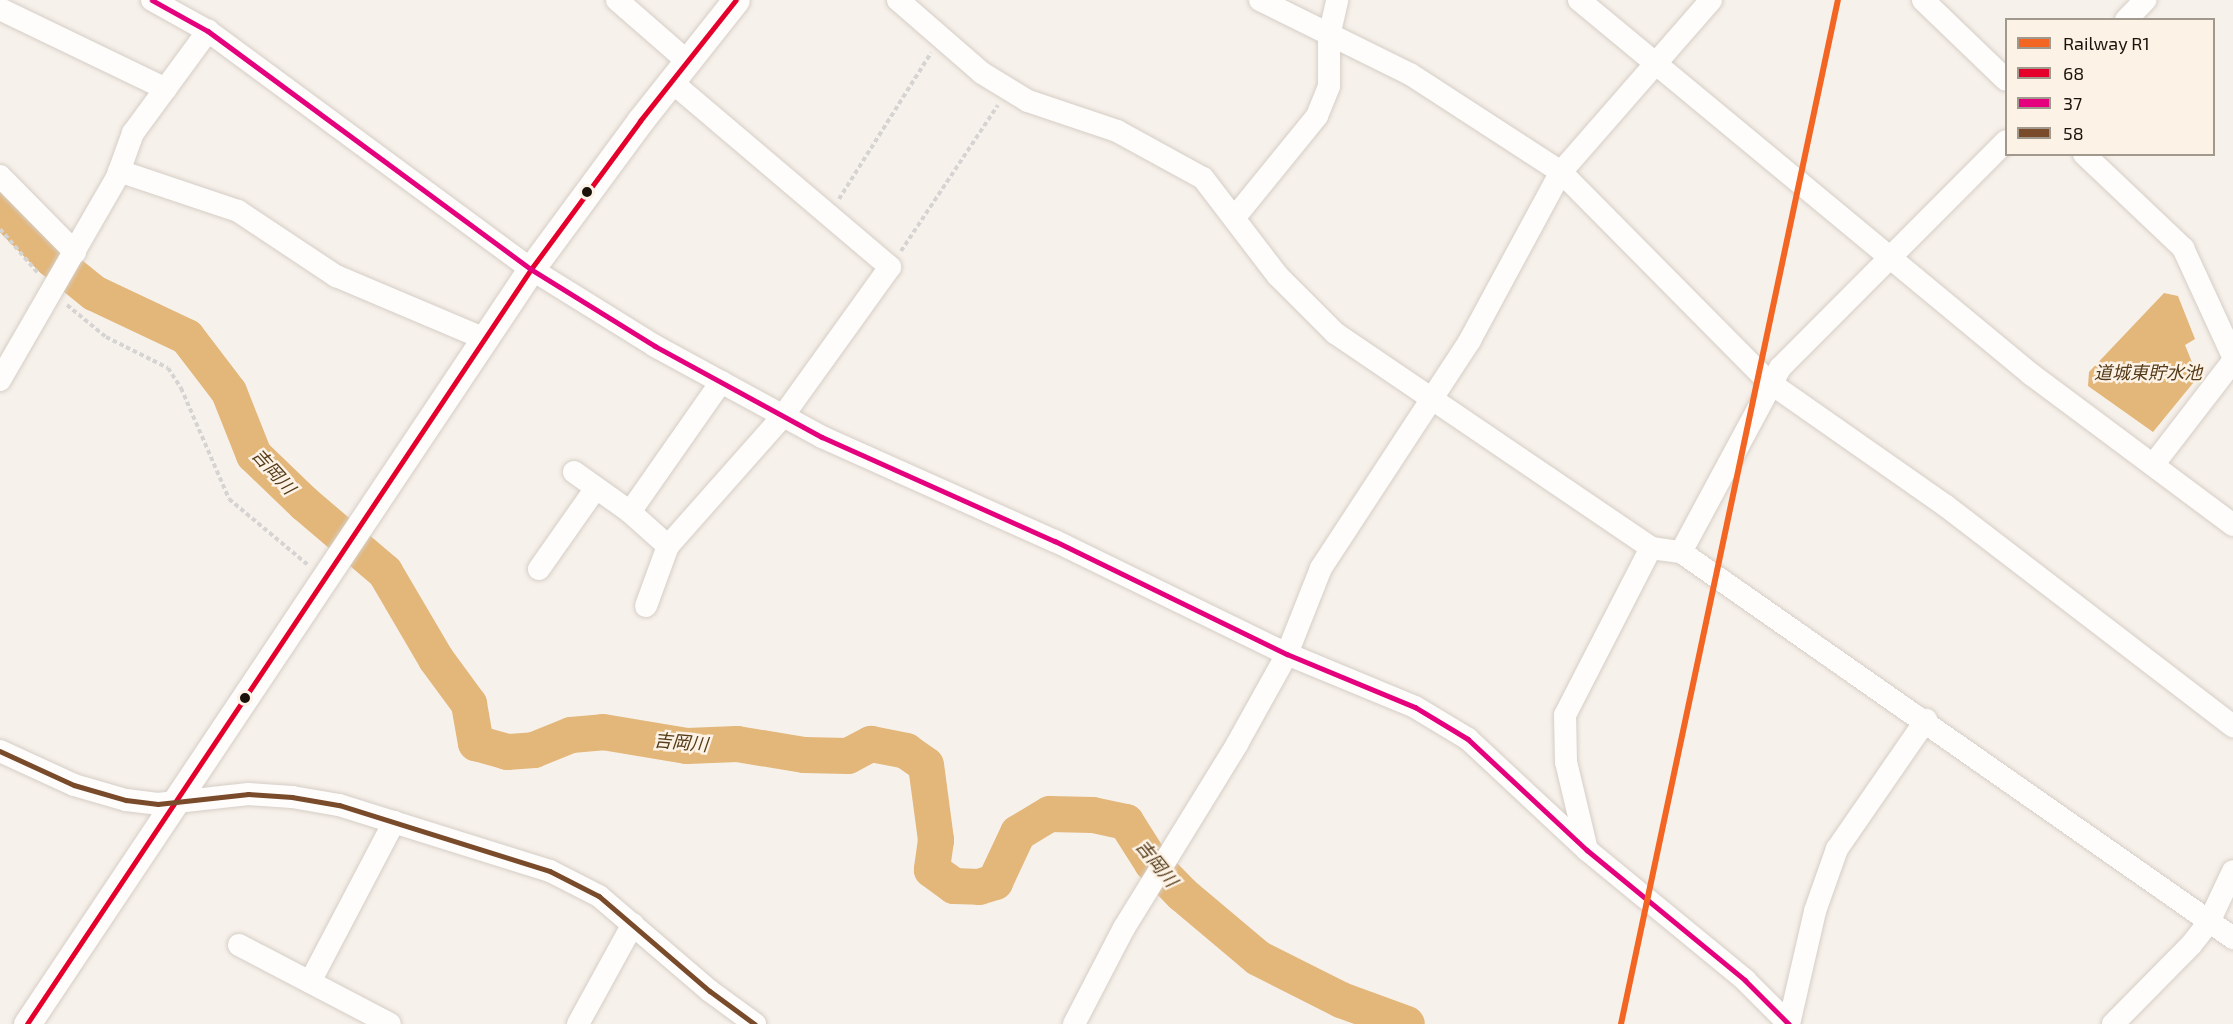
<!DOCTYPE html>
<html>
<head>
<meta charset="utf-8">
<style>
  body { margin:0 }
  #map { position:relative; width:2233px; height:1024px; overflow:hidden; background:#f7f1eb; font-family:"Exo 2","Noto Sans JP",sans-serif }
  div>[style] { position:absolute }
  .water>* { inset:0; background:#e3b679 }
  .river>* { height:36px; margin:-18px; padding:0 18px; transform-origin:18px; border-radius:18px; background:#e3b679 }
  .path>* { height:4px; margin-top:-2px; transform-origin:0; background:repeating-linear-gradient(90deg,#d6d4d2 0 4.5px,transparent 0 7.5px) }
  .roads { filter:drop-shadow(0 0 2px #d5cec6) drop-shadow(0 0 2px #d5cec6) }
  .minor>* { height:22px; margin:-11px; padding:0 11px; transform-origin:11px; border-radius:11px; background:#fefdfc }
  .major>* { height:27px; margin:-13.5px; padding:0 13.5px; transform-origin:13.5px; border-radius:13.5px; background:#fefdfc }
  .bus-1>* { height:4.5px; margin:-2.25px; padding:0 2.25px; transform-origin:2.25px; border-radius:2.25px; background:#e4002b }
  .bus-2>* { height:4.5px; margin:-2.25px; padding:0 2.25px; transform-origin:2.25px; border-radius:2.25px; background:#e5007d }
  .bus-3>* { height:4.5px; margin:-2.25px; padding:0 2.25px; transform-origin:2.25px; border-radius:2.25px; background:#7a4b2a }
  .rail-1>* { height:6px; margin:-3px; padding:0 3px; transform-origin:3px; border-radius:3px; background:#f26522 }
  .dots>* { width:16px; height:16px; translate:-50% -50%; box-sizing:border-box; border:3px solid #fcf2e6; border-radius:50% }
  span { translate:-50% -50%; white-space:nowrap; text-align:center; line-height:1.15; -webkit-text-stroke:5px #fcf2e6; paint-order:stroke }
  .water-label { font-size:18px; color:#553b18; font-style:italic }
  .legend { position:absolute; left:2005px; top:18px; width:210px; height:138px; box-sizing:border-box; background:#fcf2e6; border:2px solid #a2998e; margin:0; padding:8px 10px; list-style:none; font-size:18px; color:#1b1309 }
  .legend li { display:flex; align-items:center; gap:12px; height:30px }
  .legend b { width:30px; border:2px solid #a2998e }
</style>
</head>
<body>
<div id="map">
  <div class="water">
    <i style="clip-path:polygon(2164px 293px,2178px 296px,2195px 339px,2185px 345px,2198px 377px,2153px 432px,2088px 386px,2089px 372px)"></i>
  </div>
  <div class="river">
    <i style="left:0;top:207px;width:74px;rotate:45deg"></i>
    <i style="left:52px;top:259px;width:54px;rotate:39deg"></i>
    <i style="left:94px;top:293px;width:103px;rotate:25.3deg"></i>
    <i style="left:187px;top:337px;width:69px;rotate:52.6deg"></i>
    <i style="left:229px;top:392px;width:68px;rotate:68.4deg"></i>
    <i style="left:254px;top:455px;width:71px;rotate:43.9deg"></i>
    <i style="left:305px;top:504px;width:105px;rotate:40.4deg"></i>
    <i style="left:385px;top:572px;width:101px;rotate:59.6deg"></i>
    <i style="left:436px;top:659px;width:56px;rotate:53.7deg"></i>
    <i style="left:469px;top:704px;width:40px;rotate:80deg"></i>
    <i style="left:476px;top:743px;width:32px;rotate:16deg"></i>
    <i style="left:507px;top:752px;width:27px;rotate:-4deg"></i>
    <i style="left:534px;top:750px;width:40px;rotate:-22deg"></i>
    <i style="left:571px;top:735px;width:32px;rotate:-5deg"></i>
    <i style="left:603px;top:732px;width:85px;rotate:9.5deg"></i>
    <i style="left:687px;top:746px;width:50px;rotate:-2.3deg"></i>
    <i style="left:737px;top:744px;width:68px;rotate:9.3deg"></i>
    <i style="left:804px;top:755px;width:44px;rotate:1.3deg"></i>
    <i style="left:848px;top:756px;width:26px;rotate:-28deg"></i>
    <i style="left:871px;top:744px;width:36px;rotate:11deg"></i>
    <i style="left:906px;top:751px;width:24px;rotate:35deg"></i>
    <i style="left:926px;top:765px;width:76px;rotate:82.4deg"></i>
    <i style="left:936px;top:840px;width:30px;rotate:98deg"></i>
    <i style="left:932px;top:870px;width:27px;rotate:36deg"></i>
    <i style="left:954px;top:886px;width:25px;rotate:2deg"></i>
    <i style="left:979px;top:887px;width:17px;rotate:-17deg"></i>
    <i style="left:995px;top:882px;width:54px;rotate:-64.9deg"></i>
    <i style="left:1018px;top:833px;width:37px;rotate:-31deg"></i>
    <i style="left:1050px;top:814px;width:43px;rotate:1.3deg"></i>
    <i style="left:1093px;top:815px;width:34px;rotate:12deg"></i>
    <i style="left:1126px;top:822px;width:49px;rotate:57.6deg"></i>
    <i style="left:1152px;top:863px;width:43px;rotate:45.9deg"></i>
    <i style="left:1182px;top:894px;width:99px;rotate:40.1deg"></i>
    <i style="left:1258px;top:958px;width:93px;rotate:26.8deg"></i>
    <i style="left:1341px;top:1000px;width:70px;rotate:20deg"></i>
  </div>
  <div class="path">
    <i style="left:839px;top:199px;width:173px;rotate:-57.8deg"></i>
    <i style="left:0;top:229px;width:58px;rotate:49.2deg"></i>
    <i style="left:901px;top:251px;width:175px;rotate:-56.4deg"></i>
    <i style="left:67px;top:305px;width:50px;rotate:39.4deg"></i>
    <i style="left:106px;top:337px;width:69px;rotate:26.6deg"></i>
    <i style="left:168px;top:368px;width:24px;rotate:57deg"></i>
    <i style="left:181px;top:388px;width:121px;rotate:66.6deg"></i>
    <i style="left:229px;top:499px;width:103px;rotate:39.9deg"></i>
  </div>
  <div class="roads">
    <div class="minor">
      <i style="left:152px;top:0;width:64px;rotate:29deg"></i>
      <i style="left:208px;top:31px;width:401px;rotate:36.4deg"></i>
      <i style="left:531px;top:269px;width:146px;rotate:31.8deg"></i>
      <i style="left:655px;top:346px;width:190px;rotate:28.6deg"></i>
      <i style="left:822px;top:437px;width:255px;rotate:24.1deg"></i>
      <i style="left:1055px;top:541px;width:258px;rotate:26deg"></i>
      <i style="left:1287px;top:654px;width:139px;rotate:22.5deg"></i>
      <i style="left:1415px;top:707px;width:62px;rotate:31.1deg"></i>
      <i style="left:1468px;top:739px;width:163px;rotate:43deg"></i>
      <i style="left:1587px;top:850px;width:205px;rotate:39.4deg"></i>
      <i style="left:1745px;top:980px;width:62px;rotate:45deg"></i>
      <i style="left:617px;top:0;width:94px;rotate:41.1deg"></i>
      <i style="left:898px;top:0;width:111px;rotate:41deg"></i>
      <i style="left:982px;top:73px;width:54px;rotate:31.3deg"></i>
      <i style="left:1028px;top:101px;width:94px;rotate:18.6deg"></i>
      <i style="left:1117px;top:131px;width:98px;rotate:28.7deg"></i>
      <i style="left:1203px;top:178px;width:123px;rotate:52.6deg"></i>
      <i style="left:1278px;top:276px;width:81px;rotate:45deg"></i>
      <i style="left:1335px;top:333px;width:382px;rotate:34.2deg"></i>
      <i style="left:1651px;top:548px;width:30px;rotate:8deg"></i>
      <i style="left:1681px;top:552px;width:674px;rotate:34.96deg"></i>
      <i style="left:1260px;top:0;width:167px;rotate:26.3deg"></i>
      <i style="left:1410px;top:74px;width:180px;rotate:33deg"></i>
      <i style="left:1561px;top:172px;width:296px;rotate:45.3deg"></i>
      <i style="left:1769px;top:382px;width:216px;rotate:35deg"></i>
      <i style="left:1946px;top:506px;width:362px;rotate:37.5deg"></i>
      <i style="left:1579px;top:0;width:588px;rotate:39.62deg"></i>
      <i style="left:2032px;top:375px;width:251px;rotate:36.7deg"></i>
      <i style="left:1923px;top:0;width:115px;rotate:43.9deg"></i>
      <i style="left:0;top:9px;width:184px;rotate:25.7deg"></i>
      <i style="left:2126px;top:20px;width:28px;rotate:-46deg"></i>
      <i style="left:2084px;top:154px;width:137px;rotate:43.5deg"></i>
      <i style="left:2183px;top:248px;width:119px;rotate:65.2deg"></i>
      <i style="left:119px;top:171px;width:126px;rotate:18.6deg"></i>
      <i style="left:238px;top:211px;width:118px;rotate:33.6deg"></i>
      <i style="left:336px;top:276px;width:162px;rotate:22.9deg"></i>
      <i style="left:0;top:176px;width:107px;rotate:45.4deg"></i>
      <i style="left:1235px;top:217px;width:130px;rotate:-50.9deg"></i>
      <i style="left:1317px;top:116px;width:32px;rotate:-68deg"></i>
      <i style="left:1329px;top:86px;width:50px;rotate:-90deg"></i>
      <i style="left:1329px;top:36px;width:37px;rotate:-77deg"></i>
      <i style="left:0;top:380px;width:234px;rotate:-60deg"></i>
      <i style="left:117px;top:177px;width:47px;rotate:-70deg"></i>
      <i style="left:133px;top:133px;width:127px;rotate:-53.7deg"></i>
      <i style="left:2153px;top:465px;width:131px;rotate:-52.4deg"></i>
      <i style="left:574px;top:472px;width:69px;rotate:35.5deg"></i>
      <i style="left:630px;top:512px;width:159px;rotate:-55deg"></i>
      <i style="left:630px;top:512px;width:51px;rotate:41.8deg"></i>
      <i style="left:1681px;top:552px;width:209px;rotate:-61.7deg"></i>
      <i style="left:1780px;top:368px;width:320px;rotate:-45.1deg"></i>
      <i style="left:539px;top:569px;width:99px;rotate:-54.9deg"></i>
      <i style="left:646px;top:606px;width:64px;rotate:-69.9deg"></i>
      <i style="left:668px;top:546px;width:174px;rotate:-48.5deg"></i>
      <i style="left:783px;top:416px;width:183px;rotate:-54.3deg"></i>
      <i style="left:890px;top:267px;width:286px;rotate:-139.7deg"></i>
      <i style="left:0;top:751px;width:81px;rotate:24.7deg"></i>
      <i style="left:74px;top:785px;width:54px;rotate:16.1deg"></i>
      <i style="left:126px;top:800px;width:32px;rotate:7deg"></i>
      <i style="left:158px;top:804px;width:91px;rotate:-6.3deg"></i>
      <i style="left:248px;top:794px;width:44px;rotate:3.9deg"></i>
      <i style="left:292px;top:797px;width:48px;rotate:9.7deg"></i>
      <i style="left:339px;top:805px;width:221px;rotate:17.4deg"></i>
      <i style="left:550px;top:871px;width:55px;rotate:27deg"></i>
      <i style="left:599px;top:896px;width:146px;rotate:40.6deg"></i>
      <i style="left:710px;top:991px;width:56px;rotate:36.3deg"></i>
      <i style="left:1587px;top:850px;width:90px;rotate:-103.4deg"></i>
      <i style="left:1566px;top:762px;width:47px;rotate:-91.2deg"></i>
      <i style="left:1565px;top:715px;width:188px;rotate:-62.8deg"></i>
      <i style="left:239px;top:945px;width:170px;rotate:27.6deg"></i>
      <i style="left:310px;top:982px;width:181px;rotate:-62.3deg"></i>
      <i style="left:578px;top:1024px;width:114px;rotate:-61.2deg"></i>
      <i style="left:1074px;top:1024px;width:108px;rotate:-62.5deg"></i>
      <i style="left:1124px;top:928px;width:216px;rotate:-58.4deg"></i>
      <i style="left:1237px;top:744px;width:103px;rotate:-60.9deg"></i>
      <i style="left:1287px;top:654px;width:92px;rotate:-68.4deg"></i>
      <i style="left:1321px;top:568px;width:272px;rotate:-56.8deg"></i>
      <i style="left:1470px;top:340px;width:191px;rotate:-61.6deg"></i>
      <i style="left:1561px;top:172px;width:228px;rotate:-48.9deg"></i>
      <i style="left:1789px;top:1024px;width:116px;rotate:-77deg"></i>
      <i style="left:1815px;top:911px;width:66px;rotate:-70.5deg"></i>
      <i style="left:1837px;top:849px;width:157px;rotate:-55.4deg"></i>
      <i style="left:2113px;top:1024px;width:111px;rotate:-45.4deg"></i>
      <i style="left:2191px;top:945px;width:29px;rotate:-52deg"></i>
      <i style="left:2209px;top:922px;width:56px;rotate:-64.8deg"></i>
    </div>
    <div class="major">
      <i style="left:27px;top:1024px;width:908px;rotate:-56.27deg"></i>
      <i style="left:531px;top:269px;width:184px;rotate:-53.6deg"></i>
      <i style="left:640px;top:121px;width:154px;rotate:-51.6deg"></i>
    </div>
  </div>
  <div class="bus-1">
    <i style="left:27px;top:1024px;width:908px;rotate:-56.27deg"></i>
    <i style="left:531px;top:269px;width:184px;rotate:-53.6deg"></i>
    <i style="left:640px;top:121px;width:154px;rotate:-51.6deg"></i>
  </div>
  <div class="bus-2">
    <i style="left:152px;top:0;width:64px;rotate:29deg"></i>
    <i style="left:208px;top:31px;width:401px;rotate:36.4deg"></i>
    <i style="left:531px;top:269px;width:146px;rotate:31.8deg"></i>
    <i style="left:655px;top:346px;width:190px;rotate:28.6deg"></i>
    <i style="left:822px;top:437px;width:255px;rotate:24.1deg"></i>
    <i style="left:1055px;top:541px;width:258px;rotate:26deg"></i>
    <i style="left:1287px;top:654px;width:139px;rotate:22.5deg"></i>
    <i style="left:1415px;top:707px;width:62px;rotate:31.1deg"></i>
    <i style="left:1468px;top:739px;width:163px;rotate:43deg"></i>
    <i style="left:1587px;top:850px;width:205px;rotate:39.4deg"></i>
    <i style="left:1745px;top:980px;width:62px;rotate:45deg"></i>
  </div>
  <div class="bus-3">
    <i style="left:0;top:751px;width:81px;rotate:24.7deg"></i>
    <i style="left:74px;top:785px;width:54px;rotate:16.1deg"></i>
    <i style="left:126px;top:800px;width:32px;rotate:7deg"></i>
    <i style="left:158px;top:804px;width:91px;rotate:-6.3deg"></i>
    <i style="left:248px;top:794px;width:44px;rotate:3.9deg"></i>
    <i style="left:292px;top:797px;width:48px;rotate:9.7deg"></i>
    <i style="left:339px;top:805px;width:221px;rotate:17.4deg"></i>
    <i style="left:550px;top:871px;width:55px;rotate:27deg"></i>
    <i style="left:599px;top:896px;width:146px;rotate:40.6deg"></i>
    <i style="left:710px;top:991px;width:56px;rotate:36.3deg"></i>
  </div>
  <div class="rail-1">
    <i style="left:1621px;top:1024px;width:1047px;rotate:-78.04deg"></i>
  </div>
  <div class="dots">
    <i style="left:587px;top:192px;background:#1b1309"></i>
    <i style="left:245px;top:698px;background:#1b1309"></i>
  </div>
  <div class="water-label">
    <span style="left:2148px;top:372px">道城東貯水池</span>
    <span style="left:274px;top:471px;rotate:48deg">吉岡川</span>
    <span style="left:681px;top:742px;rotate:5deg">吉岡川</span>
    <span style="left:1157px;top:863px;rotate:51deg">吉岡川</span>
  </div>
  <ul class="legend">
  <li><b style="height:8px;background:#f26522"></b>Railway R1</li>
  <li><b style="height:8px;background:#e4002b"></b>68</li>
  <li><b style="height:8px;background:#e5007d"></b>37</li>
  <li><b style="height:8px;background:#7a4b2a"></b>58</li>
  </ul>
</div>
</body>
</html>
